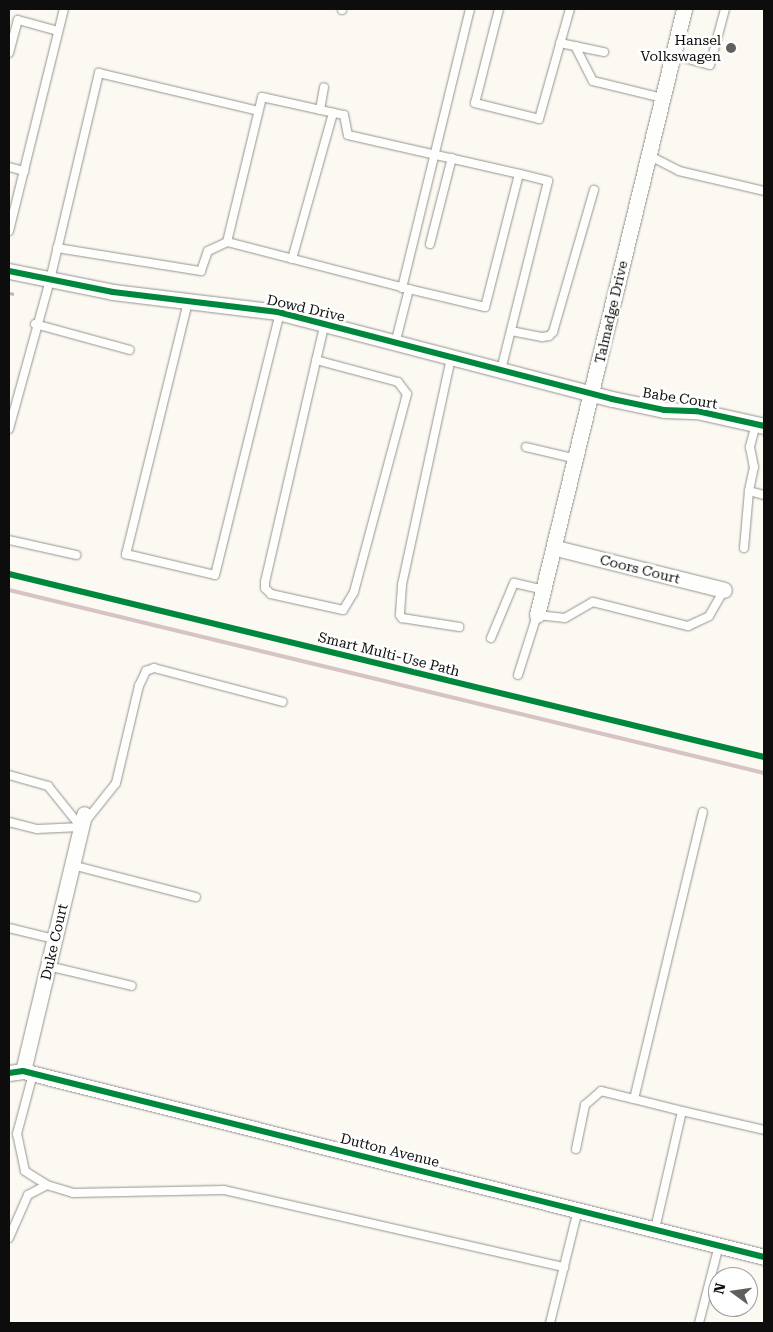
<!DOCTYPE html>
<html>
<head>
<meta charset="utf-8">
<style>
  body { margin:0 }
  #map { position:relative; width:773px; height:1332px; overflow:hidden; background:#fbf9f1; font-family:"Roboto Serif",serif }
  div>[style] { position:absolute }
  .path>* { height:2.5px; margin-top:-1.25px; transform-origin:0; background:repeating-linear-gradient(90deg,#b8b8b6 0 5px,transparent 0 7.5px) }
  .roads { filter:drop-shadow(0 0 1px #949390) drop-shadow(0 0 1px #949390) }
  .lane>* { height:8px; margin:-4px; padding:0 4px; transform-origin:4px; border-radius:4px; background:#fefefd }
  .street>* { height:15px; margin:-7.5px; padding:0 7.5px; transform-origin:7.5px; border-radius:7.5px; background:#fefefd }
  .rail>* { height:4px; margin:-2px; padding:0 2px; transform-origin:2px; border-radius:2px; background:#d8c3c4 }
  .cycleway>* { height:6px; margin:-3px; padding:0 3px; transform-origin:3px; border-radius:3px; background:#00873e }
  .dots>* { width:14px; height:14px; translate:-50% -50%; box-sizing:border-box; border:2px solid #fff; border-radius:50% }
  span { translate:-50% -50%; white-space:nowrap; text-align:center; line-height:1.15; -webkit-text-stroke:5px #fff; paint-order:stroke }
  .poi-label { font-size:14px; color:#0d0d0d }
  .right { translate:-100% -50%; text-align:right }
  .street-label { font-size:14px; color:#0d0d0d }
  .frame { position:absolute; inset:0; border:10px solid #0d0d0d; pointer-events:none }
  .north { position:absolute; left:708px; top:1267px; width:50px; height:50px; box-sizing:border-box; background:#fff; border:1px solid #9e9e9e; border-radius:50%; rotate:284deg; font-size:14px; font-weight:700; line-height:20px; text-align:center; color:#0d0d0d }
  .north::after { content:''; display:block; margin:auto; width:18px; height:22px; background:#60605d; clip-path:polygon(50% 0,100% 100%,50% 72%,0 100%) }
</style>
</head>
<body>
<div id="map">
  <div class="path">
    <i style="left:9px;top:293px;width:6px;rotate:9deg"></i>
  </div>
  <div class="roads">
    <div class="lane">
      <i style="left:499px;top:9px;width:97px;rotate:104.3deg"></i>
      <i style="left:475px;top:103px;width:66px;rotate:14deg"></i>
      <i style="left:539px;top:119px;width:114px;rotate:-74.3deg"></i>
      <i style="left:342px;top:10px;width:1px;rotate:-90deg"></i>
      <i style="left:560px;top:43px;width:45px;rotate:11.6deg"></i>
      <i style="left:575px;top:46px;width:39px;rotate:63deg"></i>
      <i style="left:593px;top:81px;width:71px;rotate:13.8deg"></i>
      <i style="left:9px;top:53px;width:34px;rotate:-75deg"></i>
      <i style="left:18px;top:20px;width:41px;rotate:15.4deg"></i>
      <i style="left:673px;top:55px;width:38px;rotate:15deg"></i>
      <i style="left:710px;top:65px;width:58px;rotate:-75deg"></i>
      <i style="left:320px;top:110px;width:23px;rotate:-80deg"></i>
      <i style="left:648px;top:155px;width:35px;rotate:27deg"></i>
      <i style="left:679px;top:171px;width:87px;rotate:13.2deg"></i>
      <i style="left:9px;top:167px;width:16px;rotate:15deg"></i>
      <i style="left:9px;top:231px;width:229px;rotate:-76.1deg"></i>
      <i style="left:430px;top:244px;width:89px;rotate:-75.7deg"></i>
      <i style="left:57px;top:248px;width:146px;rotate:9.1deg"></i>
      <i style="left:201px;top:271px;width:21px;rotate:-71deg"></i>
      <i style="left:208px;top:251px;width:21px;rotate:-25deg"></i>
      <i style="left:292px;top:259px;width:152px;rotate:-74.3deg"></i>
      <i style="left:402px;top:288px;width:287px;rotate:-76.3deg"></i>
      <i style="left:188px;top:302px;width:260px;rotate:103.8deg"></i>
      <i style="left:126px;top:554px;width:91px;rotate:13.3deg"></i>
      <i style="left:215px;top:575px;width:270px;rotate:-76.1deg"></i>
      <i style="left:35px;top:324px;width:98px;rotate:15.3deg"></i>
      <i style="left:511px;top:331px;width:32px;rotate:11deg"></i>
      <i style="left:542px;top:337px;width:7px;rotate:-8deg"></i>
      <i style="left:549px;top:336px;width:6px;rotate:-45deg"></i>
      <i style="left:553px;top:332px;width:148px;rotate:-73.9deg"></i>
      <i style="left:395px;top:344px;width:57px;rotate:-75.7deg"></i>
      <i style="left:409px;top:289px;width:188px;rotate:-165.5deg"></i>
      <i style="left:227px;top:242px;width:149px;rotate:-76.4deg"></i>
      <i style="left:262px;top:97px;width:84px;rotate:12.4deg"></i>
      <i style="left:344px;top:115px;width:20px;rotate:79deg"></i>
      <i style="left:348px;top:135px;width:175px;rotate:12.8deg"></i>
      <i style="left:519px;top:174px;width:137px;rotate:104.3deg"></i>
      <i style="left:485px;top:307px;width:78px;rotate:-166.7deg"></i>
      <i style="left:451px;top:358px;width:232px;rotate:102.2deg"></i>
      <i style="left:402px;top:585px;width:30px;rotate:94deg"></i>
      <i style="left:400px;top:615px;width:4px;rotate:56deg"></i>
      <i style="left:402px;top:618px;width:58px;rotate:9deg"></i>
      <i style="left:316px;top:360px;width:85px;rotate:15deg"></i>
      <i style="left:398px;top:382px;width:15px;rotate:53deg"></i>
      <i style="left:407px;top:394px;width:205px;rotate:105deg"></i>
      <i style="left:354px;top:592px;width:21px;rotate:121deg"></i>
      <i style="left:343px;top:610px;width:74px;rotate:-167.5deg"></i>
      <i style="left:271px;top:594px;width:8px;rotate:-135deg"></i>
      <i style="left:265px;top:588px;width:6px;rotate:-90deg"></i>
      <i style="left:265px;top:582px;width:266px;rotate:-77deg"></i>
      <i style="left:501px;top:370px;width:195px;rotate:-76deg"></i>
      <i style="left:548px;top:181px;width:30px;rotate:-166deg"></i>
      <i style="left:756px;top:424px;width:24px;rotate:105deg"></i>
      <i style="left:750px;top:447px;width:20px;rotate:79deg"></i>
      <i style="left:754px;top:467px;width:25px;rotate:102deg"></i>
      <i style="left:749px;top:491px;width:16px;rotate:15deg"></i>
      <i style="left:9px;top:429px;width:155px;rotate:-74.6deg"></i>
      <i style="left:50px;top:280px;width:213px;rotate:-76.7deg"></i>
      <i style="left:99px;top:73px;width:163px;rotate:13.4deg"></i>
      <i style="left:526px;top:447px;width:52px;rotate:13.2deg"></i>
      <i style="left:9px;top:540px;width:69px;rotate:12.6deg"></i>
      <i style="left:744px;top:548px;width:57px;rotate:-85deg"></i>
      <i style="left:491px;top:638px;width:60px;rotate:-67.3deg"></i>
      <i style="left:514px;top:583px;width:31px;rotate:13deg"></i>
      <i style="left:518px;top:675px;width:63px;rotate:-72.4deg"></i>
      <i style="left:537px;top:615px;width:28px;rotate:6deg"></i>
      <i style="left:565px;top:618px;width:32px;rotate:-30deg"></i>
      <i style="left:593px;top:602px;width:98px;rotate:14.2deg"></i>
      <i style="left:688px;top:626px;width:23px;rotate:-25deg"></i>
      <i style="left:709px;top:616px;width:30px;rotate:-60deg"></i>
      <i style="left:9px;top:775px;width:41px;rotate:15.8deg"></i>
      <i style="left:48px;top:786px;width:53px;rotate:51.2deg"></i>
      <i style="left:9px;top:822px;width:29px;rotate:14deg"></i>
      <i style="left:37px;top:829px;width:44px;rotate:-2.6deg"></i>
      <i style="left:81px;top:827px;width:56px;rotate:-51.5deg"></i>
      <i style="left:116px;top:783px;width:100px;rotate:-76.7deg"></i>
      <i style="left:139px;top:686px;width:17px;rotate:-65deg"></i>
      <i style="left:146px;top:671px;width:9px;rotate:-21deg"></i>
      <i style="left:154px;top:668px;width:133px;rotate:14.8deg"></i>
      <i style="left:72px;top:865px;width:128px;rotate:14.5deg"></i>
      <i style="left:9px;top:928px;width:46px;rotate:13.7deg"></i>
      <i style="left:48px;top:966px;width:86px;rotate:13.4deg"></i>
      <i style="left:682px;top:1111px;width:49px;rotate:-166deg"></i>
      <i style="left:634px;top:1099px;width:295px;rotate:-76.5deg"></i>
      <i style="left:576px;top:1149px;width:45px;rotate:-78.4deg"></i>
      <i style="left:585px;top:1105px;width:21px;rotate:-41deg"></i>
      <i style="left:601px;top:1091px;width:34px;rotate:14deg"></i>
      <i style="left:47px;top:1185px;width:27px;rotate:17deg"></i>
      <i style="left:73px;top:1193px;width:151px;rotate:-1.1deg"></i>
      <i style="left:224px;top:1190px;width:349px;rotate:12.8deg"></i>
      <i style="left:655px;top:1229px;width:121px;rotate:-77.1deg"></i>
      <i style="left:682px;top:1111px;width:84px;rotate:13deg"></i>
      <i style="left:9px;top:1238px;width:47px;rotate:-66.2deg"></i>
      <i style="left:28px;top:1195px;width:21px;rotate:-28deg"></i>
      <i style="left:47px;top:1185px;width:26px;rotate:-148deg"></i>
      <i style="left:25px;top:1171px;width:38px;rotate:-102deg"></i>
      <i style="left:17px;top:1134px;width:62px;rotate:-75.1deg"></i>
      <i style="left:550px;top:1323px;width:116px;rotate:-76.1deg"></i>
      <i style="left:699px;top:1323px;width:81px;rotate:-75.6deg"></i>
    </div>
    <div class="street">
      <i style="left:9px;top:271px;width:106px;rotate:11.4deg"></i>
      <i style="left:113px;top:292px;width:166px;rotate:6.9deg"></i>
      <i style="left:278px;top:312px;width:345px;rotate:14.6deg"></i>
      <i style="left:612px;top:399px;width:53px;rotate:11.9deg"></i>
      <i style="left:664px;top:410px;width:33px;rotate:2deg"></i>
      <i style="left:697px;top:411px;width:69px;rotate:12.6deg"></i>
      <i style="left:556px;top:548px;width:173px;rotate:14deg"></i>
      <i style="left:537px;top:615px;width:624px;rotate:-76.36deg"></i>
      <i style="left:23px;top:1071px;width:264px;rotate:-76.6deg"></i>
      <i style="left:9px;top:1073px;width:14px;rotate:-8deg"></i>
      <i style="left:23px;top:1071px;width:764px;rotate:14.09deg"></i>
    </div>
  </div>
  <div class="rail">
    <i style="left:9px;top:590px;width:777px;rotate:13.62deg"></i>
  </div>
  <div class="cycleway">
    <i style="left:9px;top:271px;width:106px;rotate:11.4deg"></i>
    <i style="left:113px;top:292px;width:166px;rotate:6.9deg"></i>
    <i style="left:278px;top:312px;width:345px;rotate:14.6deg"></i>
    <i style="left:612px;top:399px;width:53px;rotate:11.9deg"></i>
    <i style="left:664px;top:410px;width:33px;rotate:2deg"></i>
    <i style="left:697px;top:411px;width:69px;rotate:12.6deg"></i>
    <i style="left:9px;top:574px;width:777px;rotate:13.62deg"></i>
    <i style="left:9px;top:1073px;width:14px;rotate:-8deg"></i>
    <i style="left:23px;top:1071px;width:764px;rotate:14.09deg"></i>
  </div>
  <div class="dots">
    <i style="left:731px;top:48px;background:#60605d"></i>
  </div>
  <div class="poi-label">
    <span class="right" style="left:721px;top:48px">Hansel<br>Volkswagen</span>
  </div>
  <div class="street-label">
    <span style="left:306px;top:308px;rotate:13deg">Dowd Drive</span>
    <span style="left:611px;top:312px;rotate:-77deg">Talmadge Drive</span>
    <span style="left:680px;top:398px;rotate:9deg">Babe Court</span>
    <span style="left:640px;top:569px;rotate:14deg">Coors Court</span>
    <span style="left:389px;top:654px;rotate:14deg">Smart Multi-Use Path</span>
    <span style="left:54px;top:942px;rotate:-77deg">Duke Court</span>
    <span style="left:390px;top:1150px;rotate:14deg">Dutton Avenue</span>
  </div>
  <div class="frame"></div>
  <div class="north">N</div>
</div>
</body>
</html>
